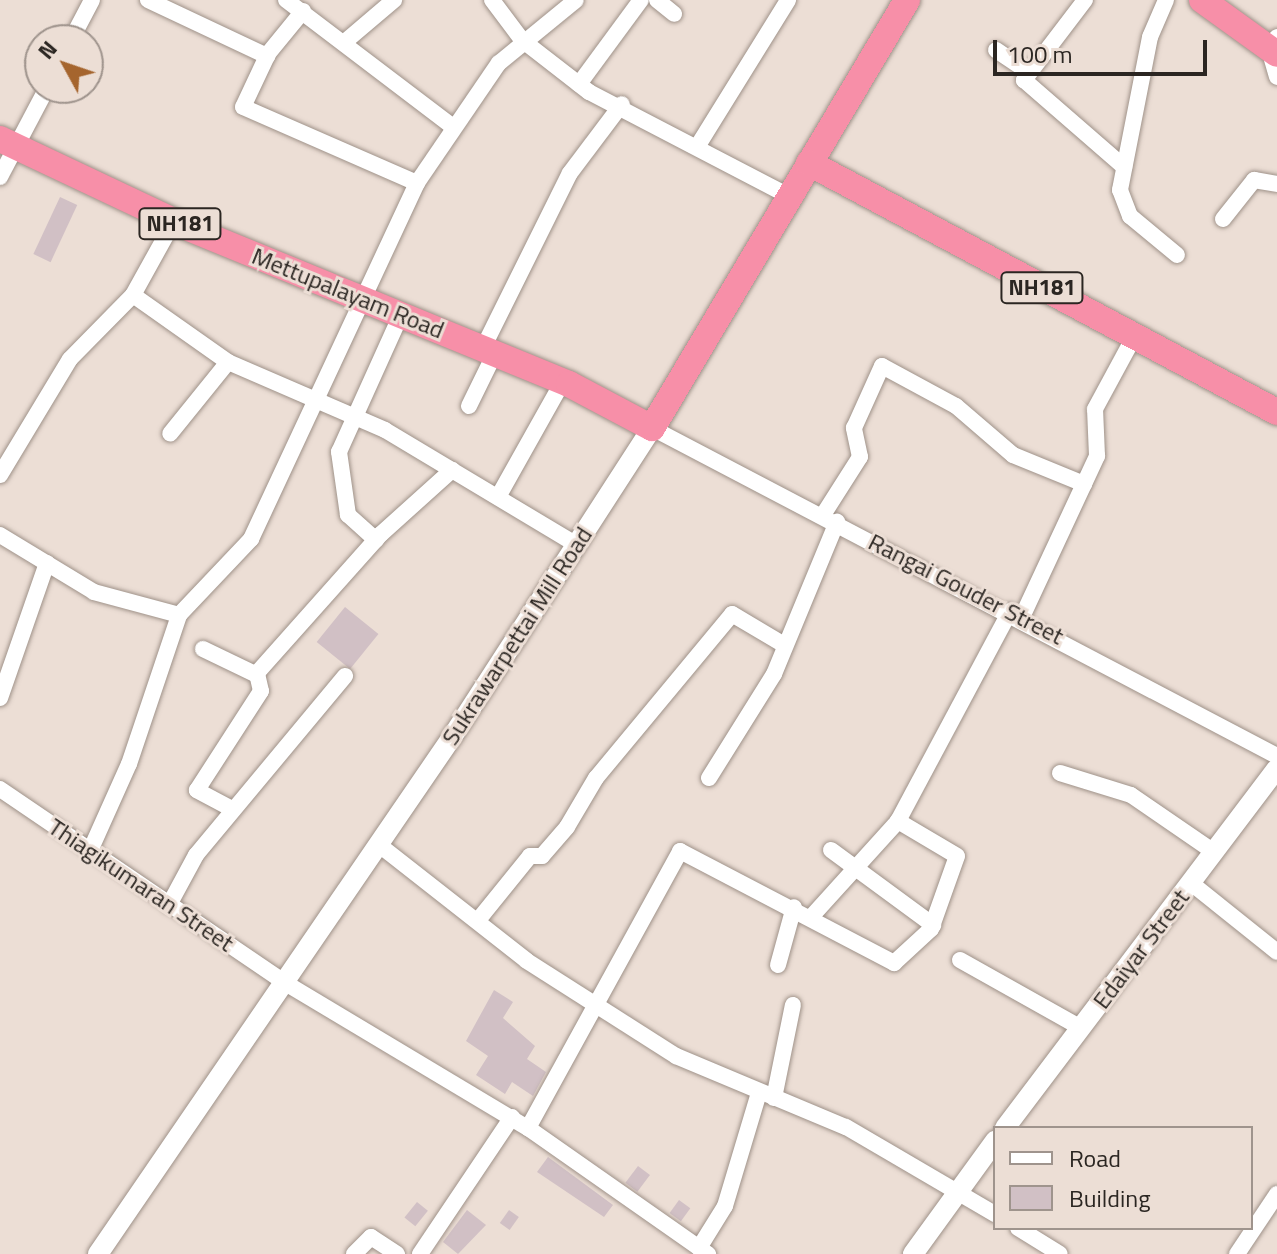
<!DOCTYPE html>
<html>
<head>
<meta charset="utf-8">
<style>
  body { margin:0 }
  #map { position:relative; width:1277px; height:1254px; overflow:hidden; background:#ecded5; font-family:"Titillium Web",sans-serif }
  div>[style] { position:absolute }
  .building>* { inset:0; background:#d1c0c5; transform-origin:0 0 }
  .roads { filter:drop-shadow(0 0 2px #9f9289) drop-shadow(0 0 2px #9f9289) }
  .minor>* { height:16px; margin:-8px; padding:0 8px; transform-origin:8px; border-radius:8px; background:#fff }
  .tertiary>* { height:20px; margin:-10px; padding:0 10px; transform-origin:10px; border-radius:10px; background:#fff }
  .trunk>* { height:26px; margin:-13px; padding:0 13px; transform-origin:13px; border-radius:13px; background:#f78fa8 }
  span { translate:-50% -50%; white-space:nowrap; text-align:center; line-height:1.15; -webkit-text-stroke:6px #ecded5; paint-order:stroke }
  .shield-label span { padding:2px 6px; background:#ecded5; border:2px solid; border-radius:6px; -webkit-text-stroke-width:0 }
  .shield-label { font-size:22px; color:#2b2622; font-weight:700 }
  .street-label { font-size:24px; color:#2b2622 }
  .legend { position:absolute; left:993px; top:1126px; width:260px; height:104px; box-sizing:border-box; background:#ecded5; border:2px solid #9f948d; margin:0; padding:10px 14px; list-style:none; font-size:24px; color:#2b2622 }
  .legend li { display:flex; align-items:center; gap:16px; height:40px }
  .legend b { width:40px; border:2px solid #9f948d }
  .north { position:absolute; left:24px; top:24px; width:80px; height:80px; box-sizing:border-box; background:#ecded5; border:2px solid #9f948d; border-radius:50%; rotate:310deg; font-size:22px; font-weight:700; line-height:32px; text-align:center; color:#2b2622 }
  .north::after { content:''; display:block; margin:auto; width:28px; height:36px; background:#a5652e; clip-path:polygon(50% 0,100% 100%,50% 72%,0 100%) }
  .scale { position:absolute; left:993px; top:40px; width:214px; height:36px; box-sizing:border-box; border:4px solid #2b2622; border-top:0; padding-left:10px; font-size:24px; line-height:28px; white-space:nowrap; color:#2b2622; -webkit-text-stroke:6px #ecded5; paint-order:stroke }
</style>
</head>
<body>
<div id="map">
  <div class="building">
    <i style="left:60px;top:197px;width:19px;height:63px;rotate:25deg"></i>
    <i style="left:345px;top:607px;width:43px;height:45px;rotate:39deg"></i>
    <i style="clip-path:polygon(494px 990px,513px 1002px,503px 1018px,535px 1046px,527px 1059px,546px 1072px,533px 1096px,512px 1082px,505px 1094px,476px 1075px,488px 1056px,466px 1041px)"></i>
    <i style="clip-path:polygon(548px 1157px,613px 1205px,604px 1217px,537px 1172px)"></i>
    <i style="left:638px;top:1166px;width:15px;height:21px;rotate:37deg"></i>
    <i style="left:679px;top:1200px;width:14px;height:16px;rotate:36deg"></i>
    <i style="left:417px;top:1202px;width:14px;height:20px;rotate:39deg"></i>
    <i style="clip-path:polygon(467px 1210px,486px 1225px,458px 1254px,443px 1242px)"></i>
    <i style="left:509px;top:1210px;width:12px;height:16px;rotate:35deg"></i>
  </div>
  <div class="roads">
    <div class="minor">
      <i style="left:148px;top:0;width:132px;rotate:25.2deg"></i>
      <i style="left:267px;top:56px;width:56px;rotate:115.2deg"></i>
      <i style="left:243px;top:107px;width:190px;rotate:23.6deg"></i>
      <i style="left:286px;top:0;width:208px;rotate:37.2deg"></i>
      <i style="left:492px;top:0;width:50px;rotate:53.1deg"></i>
      <i style="left:522px;top:40px;width:85px;rotate:37.8deg"></i>
      <i style="left:589px;top:92px;width:225px;rotate:27.5deg"></i>
      <i style="left:657px;top:0;width:22px;rotate:39deg"></i>
      <i style="left:1085px;top:0;width:101px;rotate:127.3deg"></i>
      <i style="left:1024px;top:80px;width:133px;rotate:41deg"></i>
      <i style="left:1166px;top:0;width:40px;rotate:113.4deg"></i>
      <i style="left:1150px;top:37px;width:156px;rotate:101.1deg"></i>
      <i style="left:1120px;top:190px;width:28px;rotate:69deg"></i>
      <i style="left:1130px;top:216px;width:61px;rotate:39.7deg"></i>
      <i style="left:1277px;top:37px;width:14px;rotate:124deg"></i>
      <i style="left:1269px;top:49px;width:29px;rotate:74deg"></i>
      <i style="left:71px;top:40px;width:45px;rotate:-62.3deg"></i>
      <i style="left:347px;top:40px;width:62px;rotate:-40.4deg"></i>
      <i style="left:996px;top:50px;width:36px;rotate:34deg"></i>
      <i style="left:267px;top:55px;width:57px;rotate:-50.7deg"></i>
      <i style="left:579px;top:84px;width:104px;rotate:-53.6deg"></i>
      <i style="left:697px;top:147px;width:173px;rotate:-58.2deg"></i>
      <i style="left:0;top:177px;width:101px;rotate:-62.2deg"></i>
      <i style="left:1223px;top:219px;width:50px;rotate:-51.5deg"></i>
      <i style="left:1254px;top:180px;width:23px;rotate:10deg"></i>
      <i style="left:133px;top:295px;width:116px;rotate:35.2deg"></i>
      <i style="left:228px;top:362px;width:92px;rotate:128.9deg"></i>
      <i style="left:483px;top:348px;width:195px;rotate:-63.6deg"></i>
      <i style="left:570px;top:173px;width:86px;rotate:-53deg"></i>
      <i style="left:228px;top:362px;width:171px;rotate:23.4deg"></i>
      <i style="left:385px;top:430px;width:224px;rotate:30.9deg"></i>
      <i style="left:469px;top:406px;width:59px;rotate:-63.9deg"></i>
      <i style="left:652px;top:428px;width:706px;rotate:27.69deg"></i>
      <i style="left:0;top:475px;width:135px;rotate:-58.9deg"></i>
      <i style="left:70px;top:359px;width:90px;rotate:-45.5deg"></i>
      <i style="left:133px;top:295px;width:85px;rotate:-61deg"></i>
      <i style="left:498px;top:497px;width:133px;rotate:-60.7deg"></i>
      <i style="left:823px;top:515px;width:69px;rotate:-57.5deg"></i>
      <i style="left:860px;top:457px;width:30px;rotate:-102deg"></i>
      <i style="left:854px;top:428px;width:68px;rotate:-65.7deg"></i>
      <i style="left:882px;top:366px;width:84px;rotate:28.4deg"></i>
      <i style="left:956px;top:406px;width:75px;rotate:40.7deg"></i>
      <i style="left:1013px;top:455px;width:77px;rotate:22.2deg"></i>
      <i style="left:0;top:535px;width:110px;rotate:31.2deg"></i>
      <i style="left:94px;top:592px;width:88px;rotate:15.1deg"></i>
      <i style="left:376px;top:540px;width:38px;rotate:-138deg"></i>
      <i style="left:348px;top:515px;width:64px;rotate:-98.1deg"></i>
      <i style="left:339px;top:452px;width:150px;rotate:-65.7deg"></i>
      <i style="left:1022px;top:617px;width:178px;rotate:-65deg"></i>
      <i style="left:1097px;top:456px;width:47px;rotate:-92.4deg"></i>
      <i style="left:1095px;top:409px;width:82px;rotate:-61.6deg"></i>
      <i style="left:203px;top:649px;width:60px;rotate:25.7deg"></i>
      <i style="left:0;top:698px;width:143px;rotate:-70.8deg"></i>
      <i style="left:1060px;top:773px;width:74px;rotate:17.2deg"></i>
      <i style="left:1131px;top:795px;width:101px;rotate:34.5deg"></i>
      <i style="left:709px;top:778px;width:123px;rotate:-58deg"></i>
      <i style="left:774px;top:674px;width:165px;rotate:-67.5deg"></i>
      <i style="left:0;top:789px;width:341px;rotate:34.2deg"></i>
      <i style="left:282px;top:981px;width:287px;rotate:30.9deg"></i>
      <i style="left:528px;top:1128px;width:220px;rotate:35deg"></i>
      <i style="left:232px;top:809px;width:40px;rotate:-152deg"></i>
      <i style="left:197px;top:790px;width:118px;rotate:-57.1deg"></i>
      <i style="left:261px;top:691px;width:18px;rotate:-103deg"></i>
      <i style="left:257px;top:673px;width:186px;rotate:-48.3deg"></i>
      <i style="left:381px;top:534px;width:96px;rotate:-42deg"></i>
      <i style="left:378px;top:844px;width:189px;rotate:38.1deg"></i>
      <i style="left:527px;top:961px;width:177px;rotate:32.5deg"></i>
      <i style="left:676px;top:1056px;width:184px;rotate:22.7deg"></i>
      <i style="left:846px;top:1127px;width:173px;rotate:30.3deg"></i>
      <i style="left:831px;top:850px;width:127px;rotate:36.3deg"></i>
      <i style="left:90px;top:851px;width:95px;rotate:-65.9deg"></i>
      <i style="left:129px;top:764px;width:157px;rotate:-71.4deg"></i>
      <i style="left:179px;top:615px;width:105px;rotate:-46.5deg"></i>
      <i style="left:251px;top:539px;width:393px;rotate:-65deg"></i>
      <i style="left:417px;top:183px;width:145px;rotate:-55.7deg"></i>
      <i style="left:499px;top:63px;width:99px;rotate:-39.3deg"></i>
      <i style="left:1191px;top:883px;width:110px;rotate:38.7deg"></i>
      <i style="left:169px;top:905px;width:57px;rotate:-61.6deg"></i>
      <i style="left:196px;top:855px;width:233px;rotate:-50.2deg"></i>
      <i style="left:812px;top:916px;width:128px;rotate:-47.8deg"></i>
      <i style="left:898px;top:821px;width:238px;rotate:-61.9deg"></i>
      <i style="left:479px;top:919px;width:81px;rotate:-51deg"></i>
      <i style="left:530px;top:856px;width:12px"></i>
      <i style="left:542px;top:856px;width:38px;rotate:-49deg"></i>
      <i style="left:567px;top:827px;width:57px;rotate:-59.4deg"></i>
      <i style="left:596px;top:778px;width:213px;rotate:-50.3deg"></i>
      <i style="left:732px;top:614px;width:57px;rotate:30.6deg"></i>
      <i style="left:960px;top:960px;width:139px;rotate:29.3deg"></i>
      <i style="left:778px;top:965px;width:60px;rotate:-74.6deg"></i>
      <i style="left:774px;top:1098px;width:95px;rotate:-78.5deg"></i>
      <i style="left:528px;top:1128px;width:316px;rotate:-61.2deg"></i>
      <i style="left:680px;top:851px;width:242px;rotate:27.6deg"></i>
      <i style="left:894px;top:963px;width:50px;rotate:-42.6deg"></i>
      <i style="left:931px;top:929px;width:77px;rotate:-70.4deg"></i>
      <i style="left:957px;top:856px;width:69px;rotate:-149.3deg"></i>
      <i style="left:1018px;top:1228px;width:49px;rotate:31.8deg"></i>
      <i style="left:699px;top:1248px;width:49px;rotate:-58.2deg"></i>
      <i style="left:725px;top:1206px;width:118px;rotate:-73.3deg"></i>
      <i style="left:354px;top:1254px;width:24px;rotate:-45deg"></i>
      <i style="left:371px;top:1237px;width:31px;rotate:33deg"></i>
      <i style="left:420px;top:1254px;width:165px;rotate:-56.1deg"></i>
      <i style="left:1237px;top:1254px;width:72px;rotate:-56.3deg"></i>
    </div>
    <div class="tertiary">
      <i style="left:1005px;top:1128px;width:450px;rotate:-52.9deg"></i>
      <i style="left:98px;top:1254px;width:627px;rotate:-55.6deg"></i>
      <i style="left:452px;top:737px;width:368px;rotate:-57.1deg"></i>
      <i style="left:913px;top:1254px;width:140px;rotate:-54deg"></i>
    </div>
    <div class="trunk">
      <i style="left:1202px;top:0;width:92px;rotate:35.8deg"></i>
      <i style="left:0;top:139px;width:206px;rotate:25.3deg"></i>
      <i style="left:186px;top:227px;width:414px;rotate:22.3deg"></i>
      <i style="left:569px;top:384px;width:94px;rotate:27.9deg"></i>
      <i style="left:652px;top:428px;width:498px;rotate:-59.2deg"></i>
      <i style="left:809px;top:163px;width:530px;rotate:28.02deg"></i>
    </div>
  </div>
  <div class="shield-label">
    <span style="left:180px;top:224px">NH181</span>
    <span style="left:1042px;top:288px">NH181</span>
  </div>
  <div class="street-label">
    <span style="left:348px;top:293px;rotate:22deg">Mettupalayam Road</span>
    <span style="left:966px;top:589px;rotate:27deg">Rangai Gouder Street</span>
    <span style="left:517px;top:636px;rotate:-57deg">Sukrawarpettai Mill Road</span>
    <span style="left:141px;top:885px;rotate:34deg">Thiagikumaran Street</span>
    <span style="left:1141px;top:949px;rotate:-53deg">Edaiyar Street</span>
  </div>
  <ul class="legend">
  <li><b style="height:10px;background:#fff"></b>Road</li>
  <li><b style="height:22px;background:#d1c0c5"></b>Building</li>
  </ul>
  <div class="north">N</div>
  <div class="scale">100 m</div>
</div>
</body>
</html>
